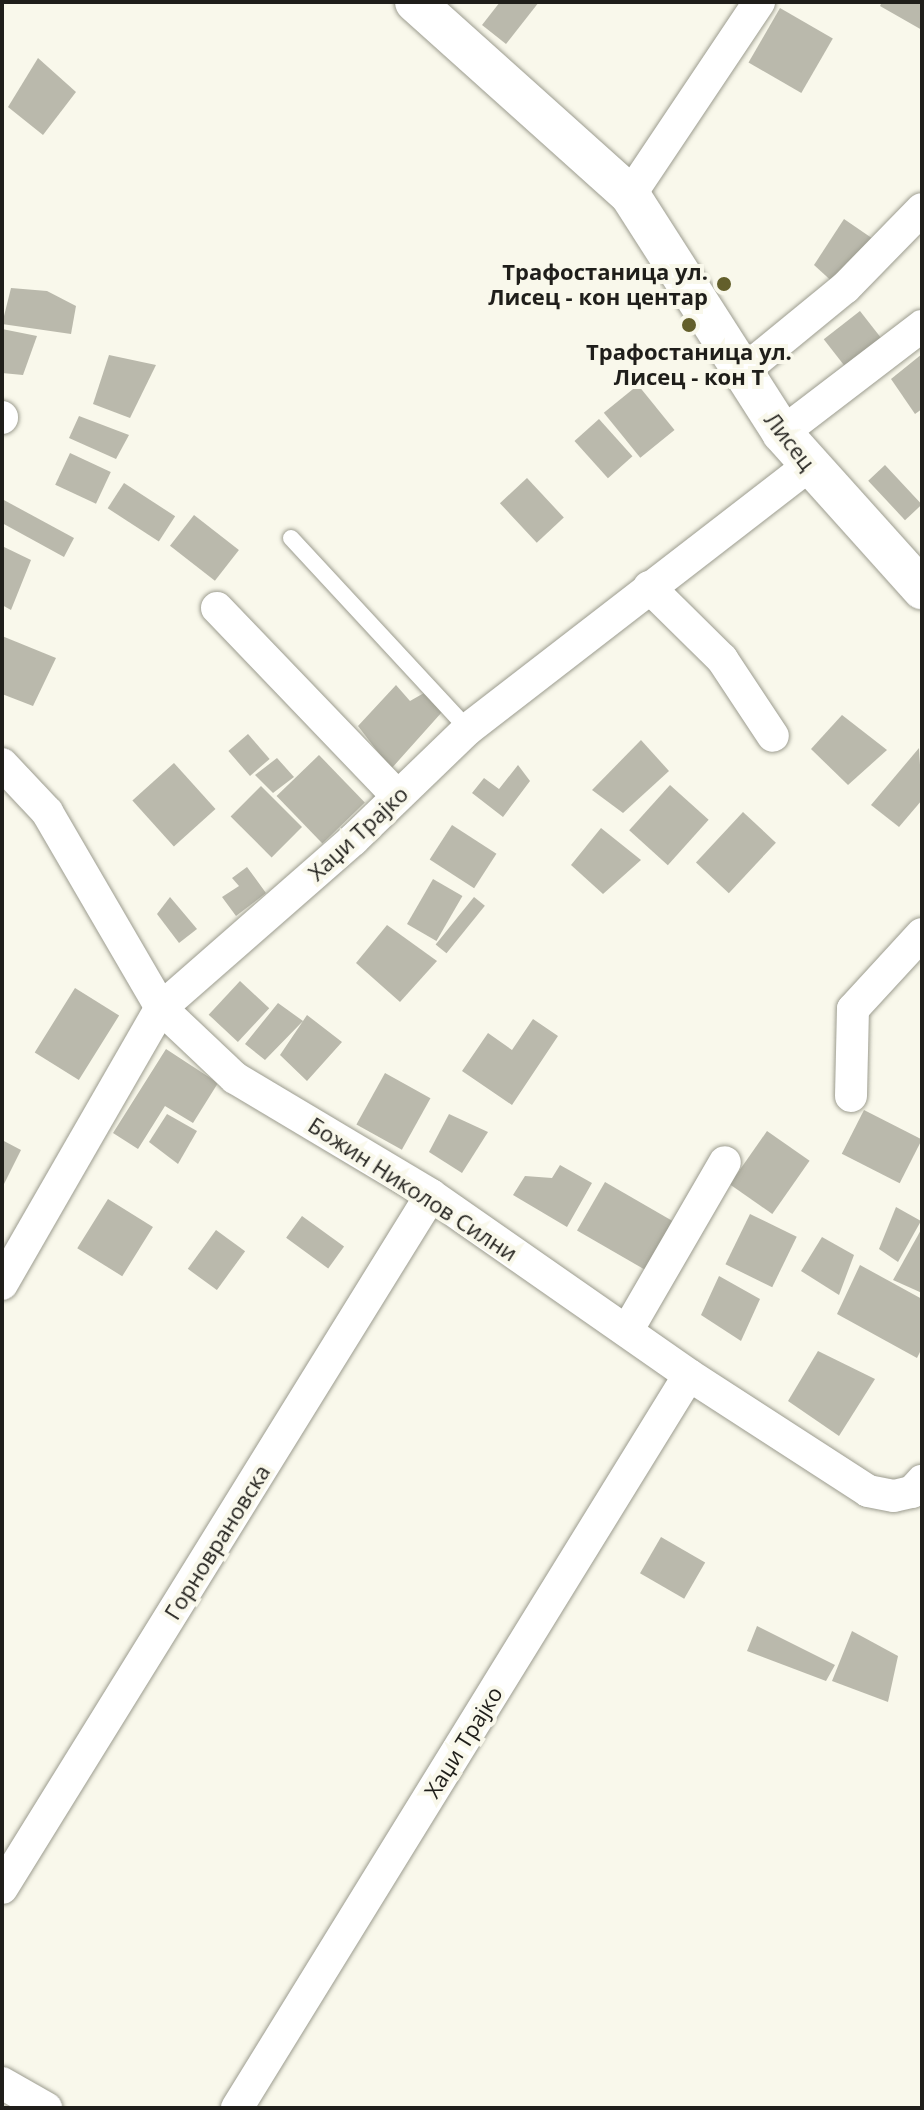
<!DOCTYPE html>
<html>
<head>
<meta charset="utf-8">
<style>
  body { margin:0 }
  #map { position:relative; width:924px; height:2110px; overflow:hidden; background:#f9f8eb; font-family:"Open Sans",sans-serif }
  div>[style] { position:absolute }
  .building>* { inset:0; background:#bab9ac; transform-origin:0 0 }
  .roads { filter:drop-shadow(0 0 2px #9c9c8f) drop-shadow(0 0 2px #9c9c8f) }
  .service>* { height:16px; margin:-8px; padding:0 8px; transform-origin:8px; border-radius:8px; background:#fff }
  .minor>* { height:32px; margin:-16px; padding:0 16px; transform-origin:16px; border-radius:16px; background:#fff }
  .tertiary>* { height:40px; margin:-20px; padding:0 20px; transform-origin:20px; border-radius:20px; background:#fff }
  .dots>* { width:22px; height:22px; translate:-50% -50%; box-sizing:border-box; border:4px solid #f9f8eb; border-radius:50% }
  span { translate:-50% -50%; white-space:nowrap; text-align:center; line-height:1.15; -webkit-text-stroke:8px #f9f8eb; paint-order:stroke }
  .poi-label { font-size:22px; color:#1f1e1a; font-weight:700 }
  .right { translate:-100% -50%; text-align:right }
  .street-label { font-size:22px; color:#1f1e1a }
  .frame { position:absolute; inset:0; border:4px solid #1f1e1a; pointer-events:none }
</style>
</head>
<body>
<div id="map">
  <div class="building">
    <i style="clip-path:polygon(500px 2px,539px 2px,506px 44px,482px 25px)"></i>
    <i style="clip-path:polygon(882px 2px,922px 2px,922px 30px,880px 6px)"></i>
    <i style="left:780px;top:8px;width:61px;height:63px;rotate:30deg"></i>
    <i style="clip-path:polygon(38px 58px,76px 92px,43px 135px,8px 107px)"></i>
    <i style="clip-path:polygon(844px 219px,879px 243px,837px 286px,814px 265px)"></i>
    <i style="clip-path:polygon(11px 288px,47px 291px,76px 306px,71px 334px,2px 324px)"></i>
    <i style="left:860px;top:311px;width:39px;height:46px;rotate:52deg"></i>
    <i style="clip-path:polygon(2px 329px,37px 336px,23px 375px,2px 373px)"></i>
    <i style="clip-path:polygon(922px 354px,922px 409px,915px 414px,891px 379px)"></i>
    <i style="clip-path:polygon(109px 355px,156px 365px,130px 418px,93px 404px)"></i>
    <i style="left:638px;top:385px;width:58px;height:44px;rotate:51deg"></i>
    <i style="clip-path:polygon(79px 416px,129px 435px,116px 459px,69px 438px)"></i>
    <i style="left:599px;top:419px;width:50px;height:33px;rotate:48deg"></i>
    <i style="left:70px;top:453px;width:45px;height:35px;rotate:25deg"></i>
    <i style="left:885px;top:465px;width:54px;height:23px;rotate:47deg"></i>
    <i style="left:527px;top:478px;width:54px;height:37px;rotate:47deg"></i>
    <i style="left:124px;top:483px;width:61px;height:30px;rotate:33deg"></i>
    <i style="clip-path:polygon(2px 499px,74px 538px,64px 557px,2px 523px)"></i>
    <i style="left:194px;top:515px;width:57px;height:39px;rotate:38deg"></i>
    <i style="clip-path:polygon(2px 546px,31px 560px,11px 610px,2px 605px)"></i>
    <i style="clip-path:polygon(2px 636px,56px 658px,33px 706px,2px 694px)"></i>
    <i style="clip-path:polygon(396px 685px,410px 701px,424px 693px,442px 712px,391px 769px,358px 726px)"></i>
    <i style="clip-path:polygon(842px 715px,887px 750px,848px 785px,811px 749px)"></i>
    <i style="left:248px;top:734px;width:33px;height:26px;rotate:49deg"></i>
    <i style="clip-path:polygon(641px 740px,669px 771px,623px 813px,592px 790px)"></i>
    <i style="clip-path:polygon(919px 748px,922px 800px,899px 827px,871px 805px)"></i>
    <i style="left:319px;top:755px;width:66px;height:59px;rotate:46deg"></i>
    <i style="clip-path:polygon(277px 758px,294px 777px,273px 793px,255px 775px)"></i>
    <i style="left:174px;top:763px;width:62px;height:56px;rotate:48deg"></i>
    <i style="clip-path:polygon(518px 765px,530px 781px,503px 817px,472px 793px,484px 778px,499px 789px)"></i>
    <i style="left:670px;top:785px;width:52px;height:61px;rotate:42deg"></i>
    <i style="left:261px;top:786px;width:58px;height:43px;rotate:45deg"></i>
    <i style="left:743px;top:812px;width:45px;height:69px;rotate:43deg"></i>
    <i style="left:452px;top:825px;width:53px;height:41px;rotate:33deg"></i>
    <i style="clip-path:polygon(601px 828px,641px 860px,603px 894px,571px 865px)"></i>
    <i style="clip-path:polygon(247px 867px,266px 893px,236px 916px,222px 897px,239px 886px,232px 878px)"></i>
    <i style="left:433px;top:879px;width:34px;height:52px;rotate:30deg"></i>
    <i style="clip-path:polygon(170px 897px,197px 929px,179px 943px,157px 914px)"></i>
    <i style="left:474px;top:897px;width:14px;height:61px;rotate:39deg"></i>
    <i style="clip-path:polygon(387px 925px,437px 961px,400px 1002px,356px 963px)"></i>
    <i style="left:240px;top:981px;width:40px;height:46px;rotate:43deg"></i>
    <i style="left:75px;top:988px;width:52px;height:76px;rotate:32deg"></i>
    <i style="clip-path:polygon(278px 1003px,303px 1021px,307px 1015px,342px 1042px,307px 1081px,280px 1055px,303px 1021px,265px 1060px,245px 1044px)"></i>
    <i style="clip-path:polygon(533px 1019px,558px 1036px,512px 1105px,462px 1071px,488px 1033px,512px 1050px)"></i>
    <i style="clip-path:polygon(166px 1049px,218px 1083px,193px 1123px,165px 1106px,138px 1149px,113px 1133px)"></i>
    <i style="left:385px;top:1073px;width:52px;height:59px;rotate:29deg"></i>
    <i style="left:864px;top:1110px;width:65px;height:49px;rotate:27deg"></i>
    <i style="clip-path:polygon(167px 1114px,197px 1131px,178px 1164px,149px 1142px)"></i>
    <i style="clip-path:polygon(449px 1114px,488px 1132px,462px 1173px,429px 1152px)"></i>
    <i style="left:767px;top:1131px;width:52px;height:65px;rotate:35deg"></i>
    <i style="clip-path:polygon(2px 1140px,21px 1150px,2px 1188px)"></i>
    <i style="clip-path:polygon(560px 1165px,592px 1183px,567px 1227px,513px 1195px,525px 1176px,552px 1178px)"></i>
    <i style="left:605px;top:1182px;width:80px;height:56px;rotate:30deg"></i>
    <i style="left:108px;top:1199px;width:53px;height:58px;rotate:32deg"></i>
    <i style="clip-path:polygon(896px 1207px,921px 1221px,898px 1262px,879px 1249px)"></i>
    <i style="left:750px;top:1214px;width:52px;height:56px;rotate:26deg"></i>
    <i style="left:302px;top:1216px;width:52px;height:27px;rotate:36deg"></i>
    <i style="clip-path:polygon(922px 1228px,922px 1293px,893px 1280px)"></i>
    <i style="left:216px;top:1230px;width:36px;height:48px;rotate:36deg"></i>
    <i style="clip-path:polygon(822px 1237px,854px 1255px,839px 1295px,801px 1271px)"></i>
    <i style="clip-path:polygon(860px 1265px,922px 1299px,922px 1348px,917px 1358px,837px 1314px)"></i>
    <i style="clip-path:polygon(719px 1276px,760px 1299px,741px 1341px,701px 1315px)"></i>
    <i style="clip-path:polygon(818px 1351px,875px 1379px,839px 1436px,788px 1401px)"></i>
    <i style="left:661px;top:1537px;width:51px;height:42px;rotate:30deg"></i>
    <i style="clip-path:polygon(757px 1626px,835px 1665px,826px 1681px,747px 1651px)"></i>
    <i style="clip-path:polygon(852px 1631px,898px 1656px,888px 1702px,832px 1681px)"></i>
  </div>
  <div class="roads">
    <div class="service">
      <i style="left:291px;top:538px;width:260px;rotate:47.2deg"></i>
    </div>
    <div class="minor">
      <i style="left:630px;top:195px;width:232px;rotate:-56.2deg"></i>
      <i style="left:741px;top:373px;width:134px;rotate:-39.3deg"></i>
      <i style="left:845px;top:288px;width:110px;rotate:-45.7deg"></i>
      <i style="left:2px;top:417px;width:1px;rotate:90deg"></i>
      <i style="left:782px;top:433px;width:176px;rotate:-37.4deg"></i>
      <i style="left:649px;top:587px;width:103px;rotate:44.6deg"></i>
      <i style="left:722px;top:659px;width:92px;rotate:56.5deg"></i>
      <i style="left:217px;top:608px;width:260px;rotate:46.2deg"></i>
      <i style="left:2px;top:764px;width:66px;rotate:46.8deg"></i>
      <i style="left:47px;top:812px;width:227px;rotate:59.8deg"></i>
      <i style="left:161px;top:1008px;width:102px;rotate:43.4deg"></i>
      <i style="left:235px;top:1078px;width:228px;rotate:30.8deg"></i>
      <i style="left:431px;top:1195px;width:315px;rotate:34.9deg"></i>
      <i style="left:689px;top:1375px;width:213px;rotate:32.9deg"></i>
      <i style="left:868px;top:1491px;width:26px;rotate:11deg"></i>
      <i style="left:894px;top:1496px;width:18px;rotate:-13deg"></i>
      <i style="left:912px;top:1492px;width:15px;rotate:-48deg"></i>
      <i style="left:851px;top:1096px;width:87px;rotate:-88.7deg"></i>
      <i style="left:853px;top:1009px;width:102px;rotate:-47.4deg"></i>
      <i style="left:2px;top:1284px;width:319px;rotate:-60.1deg"></i>
      <i style="left:161px;top:1008px;width:255px;rotate:-41.2deg"></i>
      <i style="left:353px;top:840px;width:160px;rotate:-44deg"></i>
      <i style="left:468px;top:729px;width:430px;rotate:-37.7deg"></i>
      <i style="left:627px;top:1331px;width:195px;rotate:-59.9deg"></i>
      <i style="left:2px;top:1888px;width:815px;rotate:-58.24deg"></i>
      <i style="left:2px;top:2083px;width:51px;rotate:29.6deg"></i>
      <i style="left:237px;top:2108px;width:861px;rotate:-58.34deg"></i>
    </div>
    <div class="tertiary">
      <i style="left:415px;top:2px;width:289px;rotate:41.9deg"></i>
      <i style="left:630px;top:195px;width:282px;rotate:57.4deg"></i>
      <i style="left:782px;top:433px;width:210px;rotate:48.1deg"></i>
    </div>
  </div>
  <div class="dots">
    <i style="left:724px;top:284px;background:#635f2b"></i>
    <i style="left:689px;top:325px;background:#635f2b"></i>
  </div>
  <div class="poi-label">
    <span class="right" style="left:708px;top:284px">Трафостаница ул.<br>Лисец - кон центар</span>
    <span style="left:689px;top:364px">Трафостаница ул.<br>Лисец - кон Т</span>
  </div>
  <div class="street-label">
    <span style="left:790px;top:441px;rotate:52deg">Лисец</span>
    <span style="left:358px;top:833px;rotate:-43deg">Хаџи Трајко</span>
    <span style="left:413px;top:1189px;rotate:33deg">Божин Николов Силни</span>
    <span style="left:217px;top:1542px;rotate:-58deg">Горноврановска</span>
    <span style="left:463px;top:1742px;rotate:-58deg">Хаџи Трајко</span>
  </div>
  <div class="frame"></div>
</div>
</body>
</html>
